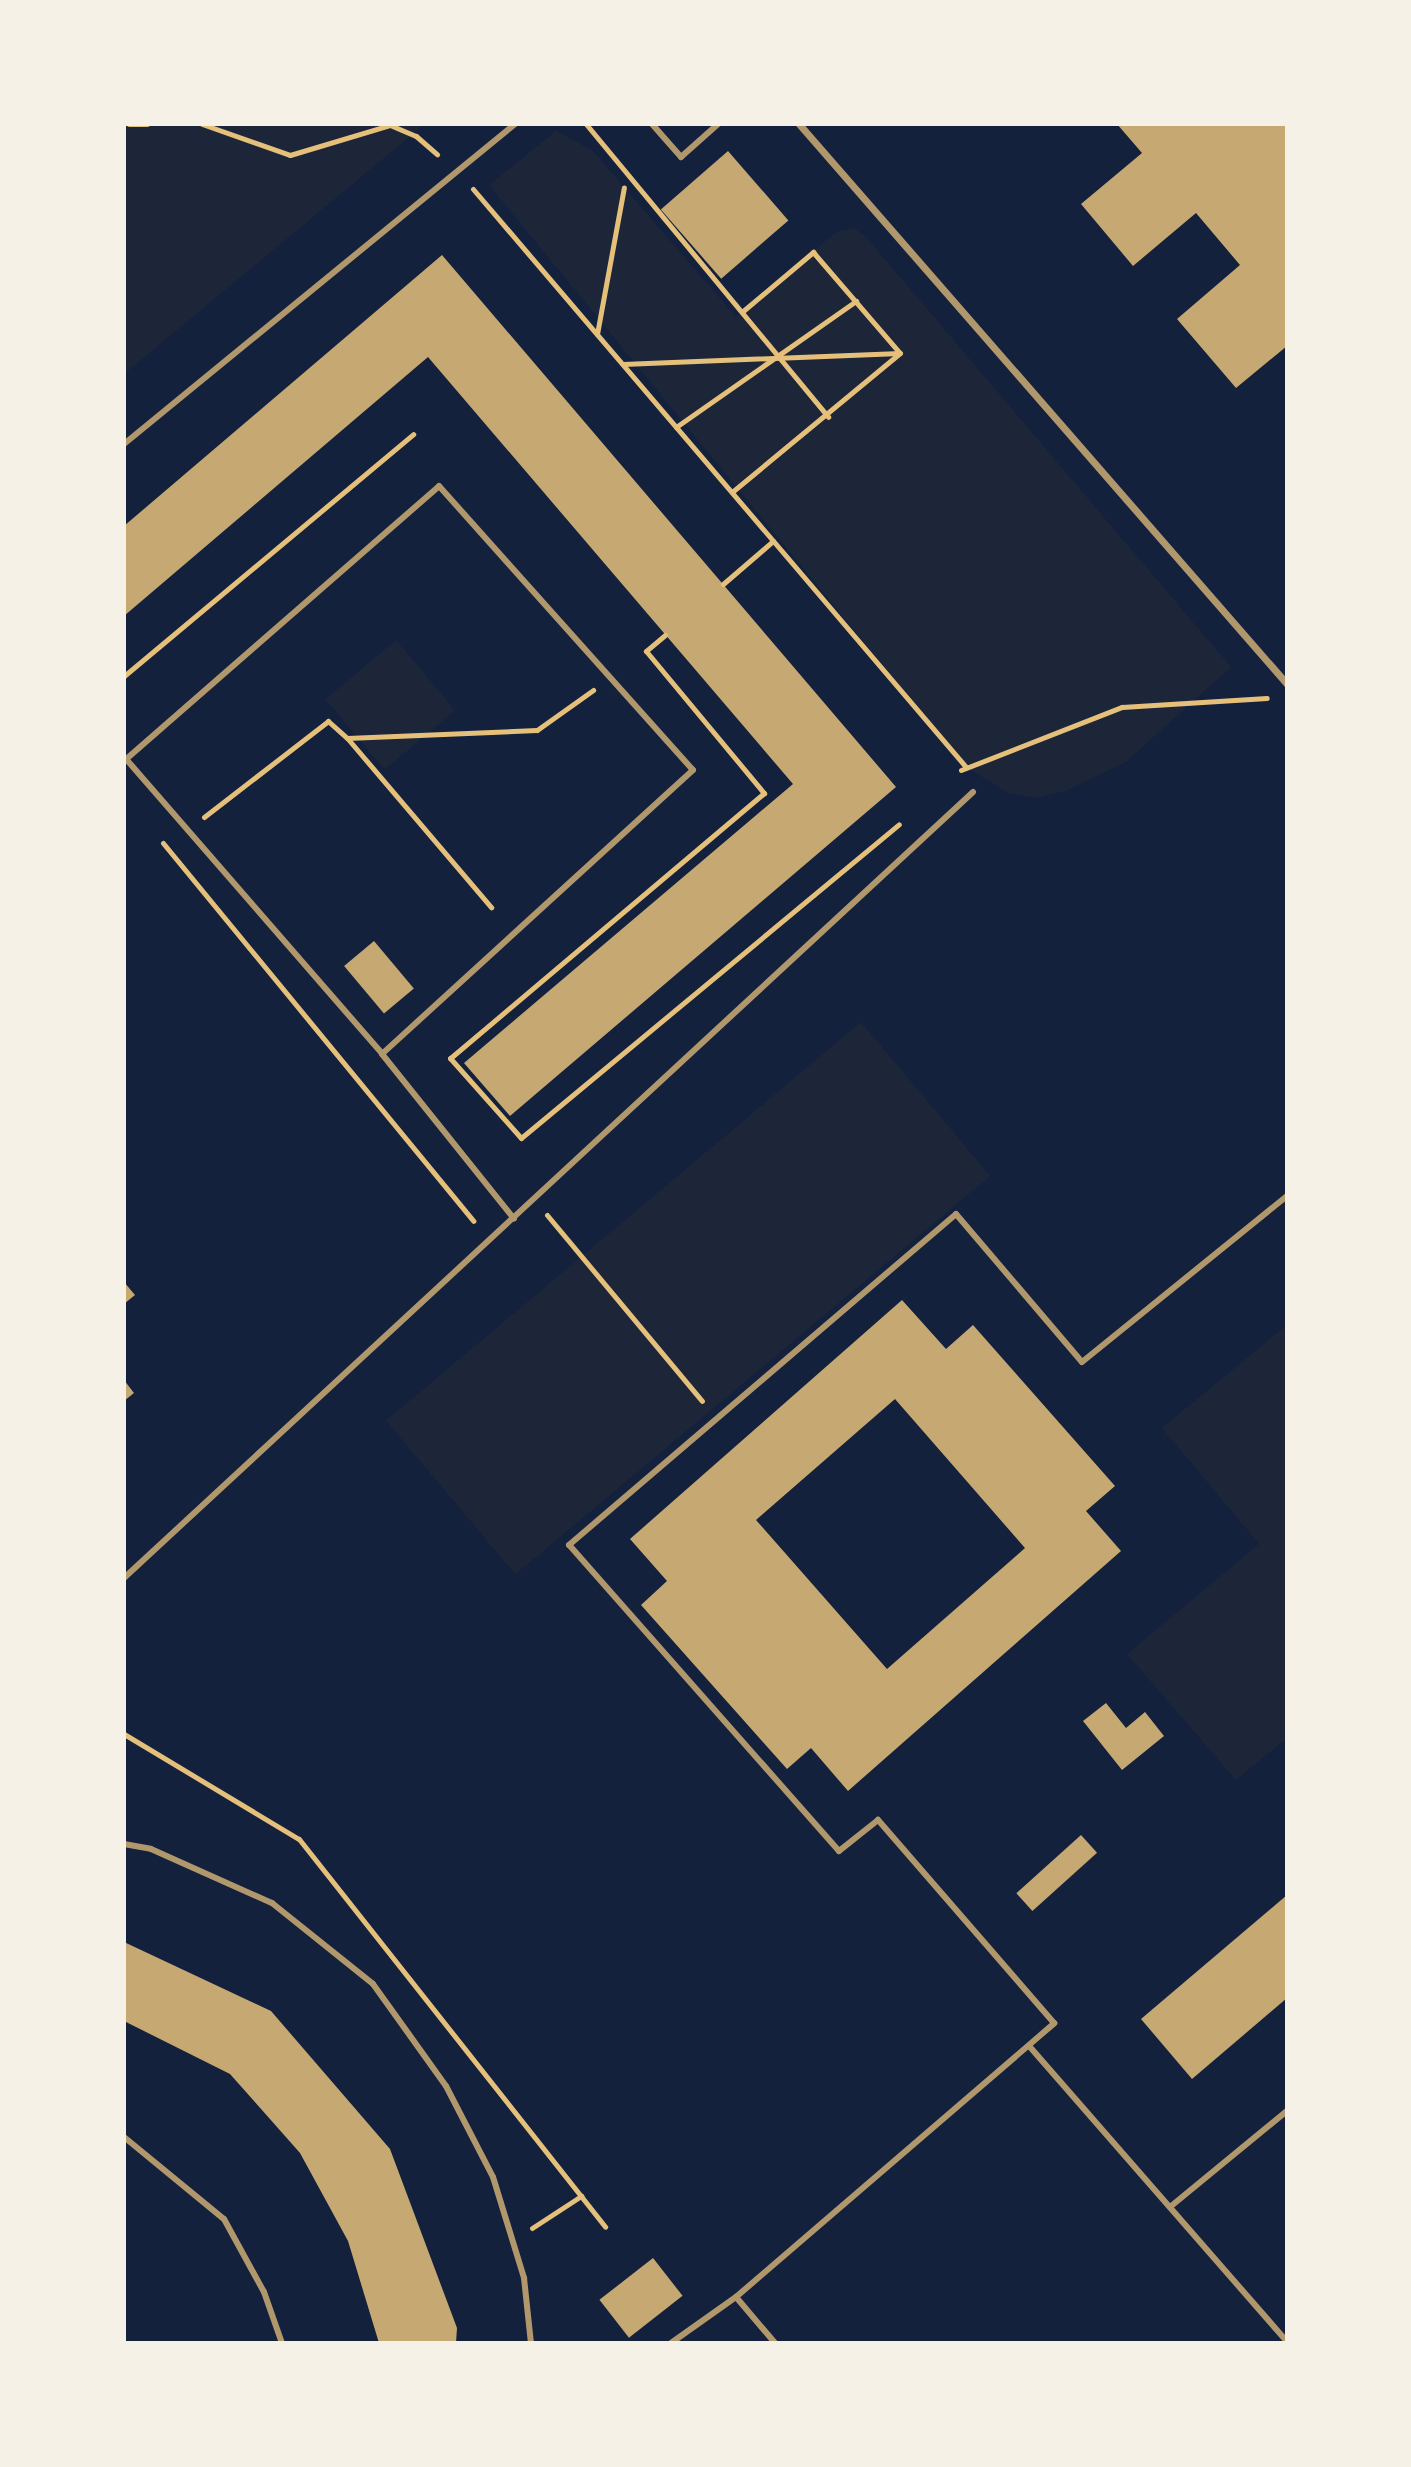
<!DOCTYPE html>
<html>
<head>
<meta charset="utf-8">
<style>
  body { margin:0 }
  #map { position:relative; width:1411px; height:2467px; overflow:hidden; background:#14213d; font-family:Lato,sans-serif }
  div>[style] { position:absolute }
  .green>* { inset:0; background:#1d2539; transform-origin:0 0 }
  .building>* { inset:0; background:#c6a872; transform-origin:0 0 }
  .path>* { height:5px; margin:-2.5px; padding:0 2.5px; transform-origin:2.5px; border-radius:2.5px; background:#e5c07b }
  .service>* { height:6px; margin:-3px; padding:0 3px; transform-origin:3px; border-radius:3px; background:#b1986c }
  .pedestrian>* { height:7px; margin:-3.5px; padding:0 3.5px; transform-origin:3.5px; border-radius:3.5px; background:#b1986c }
  span { translate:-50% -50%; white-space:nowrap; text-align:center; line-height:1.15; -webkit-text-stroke:8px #f6f1e7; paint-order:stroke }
  .frame { position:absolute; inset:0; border:126px solid #f6f1e7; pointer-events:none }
</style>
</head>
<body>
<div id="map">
  <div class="green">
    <i style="clip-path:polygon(124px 124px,425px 124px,124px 374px)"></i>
    <i style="clip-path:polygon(556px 131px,592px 150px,736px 317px,836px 232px,854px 228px,866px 237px,1231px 667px,1126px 762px,1065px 791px,1036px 798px,1008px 793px,966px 767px,489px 185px)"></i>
    <i style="left:396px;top:640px;width:92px;height:92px;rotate:50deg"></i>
    <i style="left:861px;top:1022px;width:201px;height:620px;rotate:50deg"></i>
    <i style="clip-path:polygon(1287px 1325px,1287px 1738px,1236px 1780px,1127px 1654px,1259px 1544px,1162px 1428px)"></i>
  </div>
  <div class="building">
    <i style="clip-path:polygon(1117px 124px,1287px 124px,1287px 346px,1236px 388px,1177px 319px,1240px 265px,1196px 213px,1133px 266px,1081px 204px,1142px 153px)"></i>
    <i style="left:728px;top:151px;width:92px;height:89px;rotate:49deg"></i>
    <i style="clip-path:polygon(442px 255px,896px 787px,510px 1116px,464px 1063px,793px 784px,428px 357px,124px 616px,124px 526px)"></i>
    <i style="left:374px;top:941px;width:62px;height:39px;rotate:50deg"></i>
    <i style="clip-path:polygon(124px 1282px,135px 1295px,124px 1304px)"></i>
    <i style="clip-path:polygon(evenodd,902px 1300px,946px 1349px,973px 1325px,1115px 1486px,1086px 1511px,1121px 1551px,848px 1791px,811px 1748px,787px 1769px,641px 1605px,667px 1581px,630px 1539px,902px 1300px,895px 1399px,1025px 1548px,887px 1669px,756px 1520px,895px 1399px)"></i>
    <i style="clip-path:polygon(124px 1380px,134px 1393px,124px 1401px)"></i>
    <i style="clip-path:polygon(1106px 1703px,1126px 1728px,1145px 1712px,1164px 1736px,1122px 1770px,1083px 1721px)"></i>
    <i style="left:1081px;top:1835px;width:24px;height:87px;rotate:48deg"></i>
    <i style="clip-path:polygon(1287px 1895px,1287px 1998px,1192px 2079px,1141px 2019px)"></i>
    <i style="clip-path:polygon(124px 1942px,271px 2011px,390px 2149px,457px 2328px,456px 2343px,379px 2343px,348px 2241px,300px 2153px,230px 2074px,124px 2021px)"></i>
    <i style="left:653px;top:2258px;width:48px;height:68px;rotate:52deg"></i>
  </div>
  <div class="path">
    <i style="left:129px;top:124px;width:18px"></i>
    <i style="left:202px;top:124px;width:93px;rotate:19.4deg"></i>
    <i style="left:290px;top:155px;width:104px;rotate:-16.7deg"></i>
    <i style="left:390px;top:125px;width:28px;rotate:23deg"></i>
    <i style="left:416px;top:136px;width:28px;rotate:41deg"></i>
    <i style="left:586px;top:124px;width:380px;rotate:50.4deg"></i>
    <i style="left:473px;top:189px;width:760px;rotate:49.54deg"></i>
    <i style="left:743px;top:311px;width:92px;rotate:-40.1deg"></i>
    <i style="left:813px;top:252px;width:133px;rotate:49.3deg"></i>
    <i style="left:597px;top:334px;width:149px;rotate:-79.6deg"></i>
    <i style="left:623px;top:364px;width:277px;rotate:-2.3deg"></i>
    <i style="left:676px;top:427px;width:220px;rotate:-35deg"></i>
    <i style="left:732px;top:492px;width:218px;rotate:-39.6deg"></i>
    <i style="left:723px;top:584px;width:66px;rotate:-40.7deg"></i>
    <i style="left:665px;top:635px;width:25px;rotate:140deg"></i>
    <i style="left:646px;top:651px;width:185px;rotate:50.3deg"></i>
    <i style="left:764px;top:793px;width:411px;rotate:139.8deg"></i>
    <i style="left:450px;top:1058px;width:107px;rotate:48.4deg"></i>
    <i style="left:521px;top:1138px;width:491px;rotate:-39.7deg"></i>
    <i style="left:124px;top:676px;width:377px;rotate:-39.9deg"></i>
    <i style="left:348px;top:739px;width:221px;rotate:49.6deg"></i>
    <i style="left:961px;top:770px;width:173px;rotate:-21.4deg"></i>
    <i style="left:1122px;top:707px;width:145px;rotate:-3.6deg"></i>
    <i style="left:204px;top:817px;width:157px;rotate:-37.7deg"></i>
    <i style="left:328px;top:721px;width:25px;rotate:42deg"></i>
    <i style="left:347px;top:738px;width:190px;rotate:-2.4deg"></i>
    <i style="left:537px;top:730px;width:69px;rotate:-35.5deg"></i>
    <i style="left:163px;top:843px;width:489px;rotate:50.6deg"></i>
    <i style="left:547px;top:1215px;width:242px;rotate:50.2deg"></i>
    <i style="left:124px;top:1734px;width:204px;rotate:31deg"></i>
    <i style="left:299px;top:1839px;width:494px;rotate:51.7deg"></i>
    <i style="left:532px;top:2228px;width:59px;rotate:-33.1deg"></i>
  </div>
  <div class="service">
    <i style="left:652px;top:124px;width:44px;rotate:48.7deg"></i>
    <i style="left:681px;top:157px;width:50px;rotate:-41.7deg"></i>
    <i style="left:124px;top:444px;width:505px;rotate:-39.3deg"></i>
    <i style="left:126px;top:759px;width:391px;rotate:49deg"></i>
    <i style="left:382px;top:1054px;width:211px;rotate:51.3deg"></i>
    <i style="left:124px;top:761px;width:418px;rotate:-41.1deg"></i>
    <i style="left:439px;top:486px;width:381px;rotate:48.2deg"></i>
    <i style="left:693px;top:770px;width:421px;rotate:137.6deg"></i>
    <i style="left:124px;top:1578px;width:1157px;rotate:-42.79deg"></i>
    <i style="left:124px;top:1844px;width:27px;rotate:10deg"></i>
    <i style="left:151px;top:1849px;width:133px;rotate:24.1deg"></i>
    <i style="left:272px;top:1903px;width:129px;rotate:38.7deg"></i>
    <i style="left:373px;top:1984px;width:125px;rotate:54.4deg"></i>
    <i style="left:446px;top:2086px;width:102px;rotate:62.7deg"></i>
    <i style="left:493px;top:2177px;width:106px;rotate:72.9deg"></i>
    <i style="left:524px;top:2278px;width:65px;rotate:83.9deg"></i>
    <i style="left:1030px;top:2047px;width:391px;rotate:48.9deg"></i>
    <i style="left:124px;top:2137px;width:129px;rotate:39.4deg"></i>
    <i style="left:224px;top:2219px;width:83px;rotate:61.3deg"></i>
    <i style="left:264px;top:2292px;width:54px;rotate:70.6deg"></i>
    <i style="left:1170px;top:2207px;width:151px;rotate:-39.4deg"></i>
    <i style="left:736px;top:2297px;width:60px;rotate:49.7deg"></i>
    <i style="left:671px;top:2343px;width:80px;rotate:-35.3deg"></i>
    <i style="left:736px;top:2297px;width:420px;rotate:-40.7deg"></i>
    <i style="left:1054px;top:2023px;width:269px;rotate:-130.9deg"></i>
    <i style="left:878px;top:1820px;width:50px;rotate:141.5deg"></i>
    <i style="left:839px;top:1851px;width:408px;rotate:-131.4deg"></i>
    <i style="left:569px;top:1545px;width:509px;rotate:-40.54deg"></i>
    <i style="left:956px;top:1214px;width:194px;rotate:49.6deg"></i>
    <i style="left:1082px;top:1362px;width:264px;rotate:-39deg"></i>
  </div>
  <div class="pedestrian">
    <i style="left:799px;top:124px;width:743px;rotate:48.93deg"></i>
  </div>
  <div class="frame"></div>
</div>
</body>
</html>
